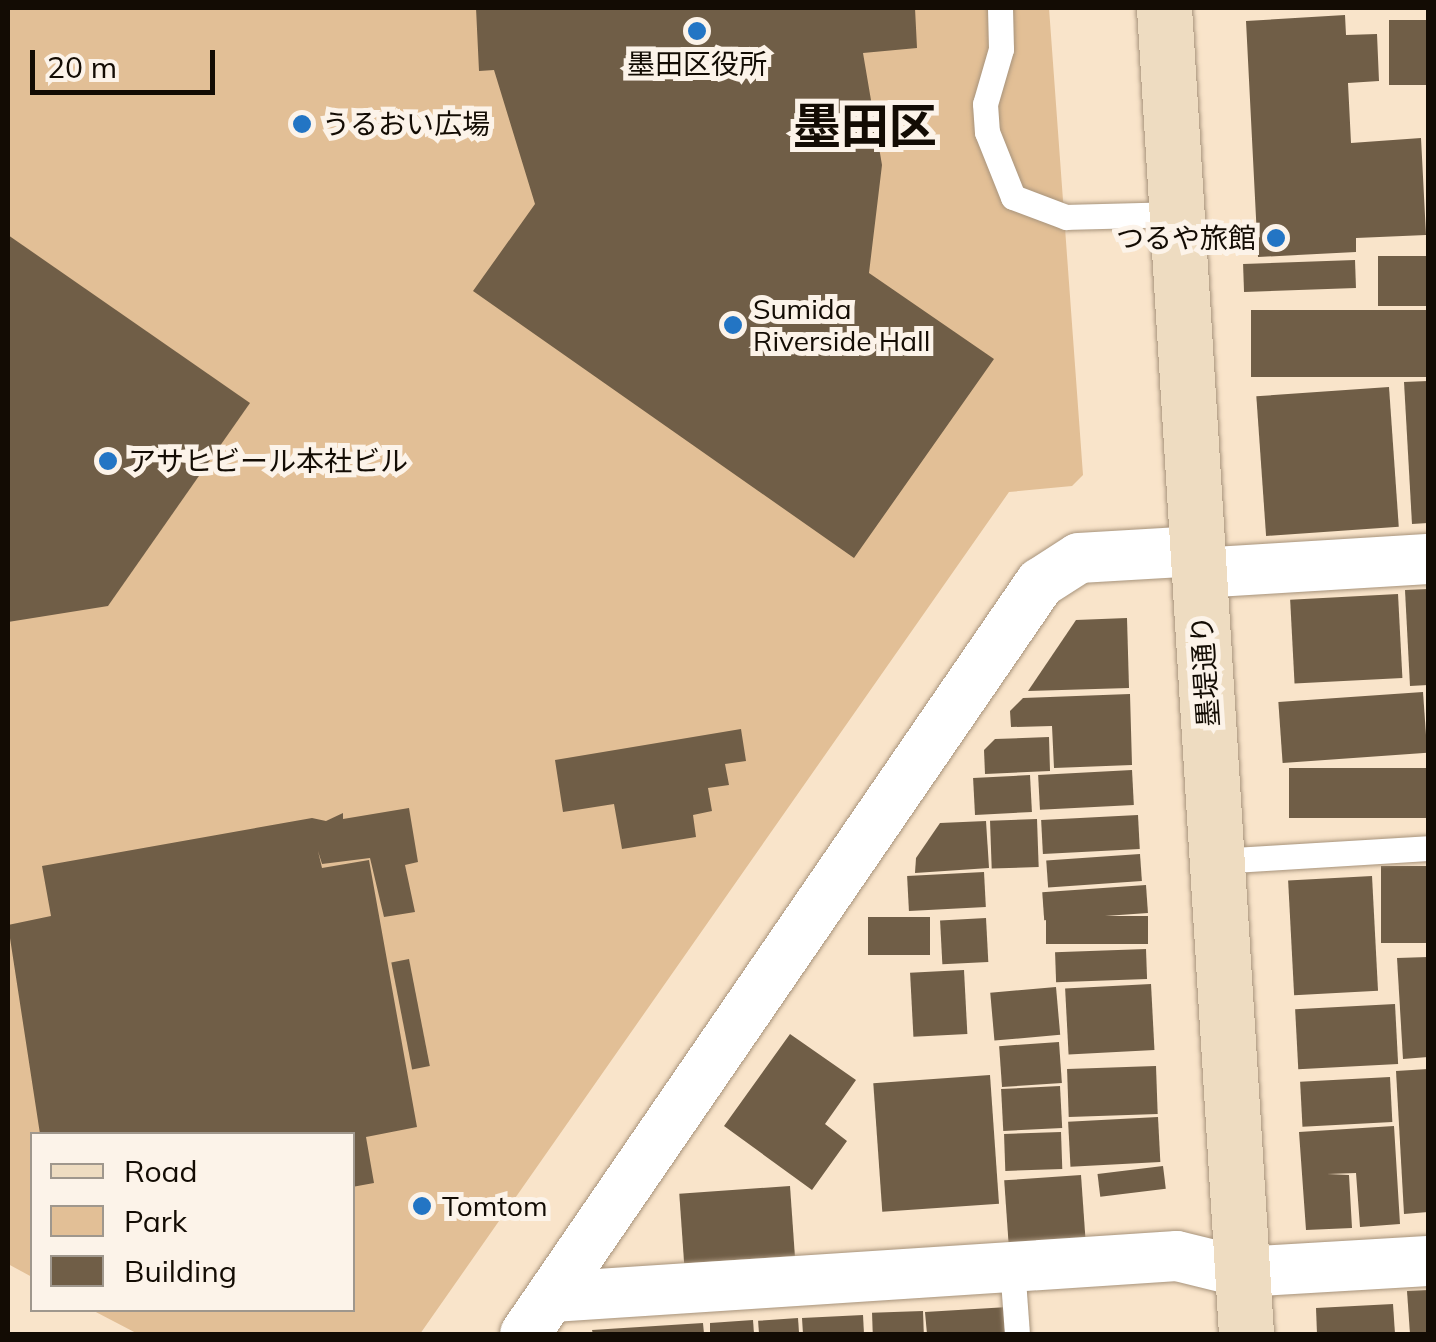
<!DOCTYPE html>
<html>
<head>
<meta charset="utf-8">
<style>
  body { margin:0 }
  #map { position:relative; width:1436px; height:1342px; overflow:hidden; background:#f9e4ca; font-family:Mulish,"Noto Sans JP",sans-serif }
  div>[style] { position:absolute }
  .green>* { inset:0; background:#e2bf96 }
  .building>* { inset:0; background:#705e47; transform-origin:0 0 }
  .roads { filter:drop-shadow(0 0 2px #a7937b) drop-shadow(0 0 2px #a7937b) }
  .service>* { height:25px; margin:-12.5px; padding:0 12.5px; transform-origin:12.5px; border-radius:12.5px; background:#fff }
  .minor>* { height:50px; margin:-25px; padding:0 25px; transform-origin:25px; border-radius:25px; background:#fff }
  .secondary>* { height:55px; margin:-27.5px; padding:0 27.5px; transform-origin:27.5px; border-radius:27.5px; background:#eedcc1 }
  .dots>* { width:28px; height:28px; translate:-50% -50%; box-sizing:border-box; border:5px solid #fcf3e9; border-radius:50% }
  span { translate:-50% -50%; white-space:nowrap; text-align:center; line-height:1.15; -webkit-text-stroke:10px #fcf3e9; paint-order:stroke }
  .poi-label { font-size:28px; color:#130c04 }
  .left { translate:0 -50%; text-align:left }
  .right { translate:-100% -50%; text-align:right }
  .street-label { font-size:28px; color:#130c04 }
  .town-label { font-size:48px; color:#130c04; font-weight:700 }
  .frame { position:absolute; inset:0; border:10px solid #130c04; pointer-events:none }
  .legend { position:absolute; left:30px; top:1132px; width:325px; height:180px; box-sizing:border-box; background:#fcf3e9; border:2px solid #9f978d; margin:0; padding:12px 18px; list-style:none; font-size:30px; color:#130c04 }
  .legend li { display:flex; align-items:center; gap:20px; height:50px }
  .legend b { width:50px; border:2px solid #9f978d }
  .scale { position:absolute; left:30px; top:50px; width:185px; height:45px; box-sizing:border-box; border:5px solid #130c04; border-top:0; padding-left:12px; font-size:30px; line-height:35px; white-space:nowrap; color:#130c04; -webkit-text-stroke:8px #fcf3e9; paint-order:stroke }
</style>
</head>
<body>
<div id="map">
  <div class="green">
    <i style="clip-path:polygon(8px 8px,1049px 8px,1083px 475px,1072px 486px,1009px 492px,420px 1334px,138px 1334px,92px 1310px,352px 1310px,352px 1134px,32px 1134px,32px 1277px,8px 1264px)"></i>
  </div>
  <div class="building">
    <i style="clip-path:polygon(476px 8px,915px 8px,917px 48px,863px 53px,882px 165px,869px 273px,994px 359px,854px 558px,473px 291px,535px 204px,494px 70px,479px 71px)"></i>
    <i style="clip-path:polygon(1345px 15px,1346px 35px,1377px 34px,1379px 81px,1348px 83px,1351px 143px,1421px 138px,1426px 235px,1356px 238px,1356px 252px,1258px 257px,1246px 21px)"></i>
    <i style="left:1428px;top:20px;width:65px;height:39px;rotate:90deg"></i>
    <i style="clip-path:polygon(8px 235px,250px 403px,108px 606px,8px 622px)"></i>
    <i style="left:1428px;top:256px;width:50px;height:50px;rotate:90deg"></i>
    <i style="left:1355px;top:260px;width:28px;height:112px;rotate:88deg"></i>
    <i style="left:1428px;top:310px;width:67px;height:177px;rotate:90deg"></i>
    <i style="clip-path:polygon(1428px 381px,1428px 523px,1412px 524px,1404px 382px)"></i>
    <i style="left:1389px;top:387px;width:140px;height:133px;rotate:86deg"></i>
    <i style="clip-path:polygon(1428px 589px,1428px 685px,1410px 686px,1405px 590px)"></i>
    <i style="left:1398px;top:594px;width:84px;height:108px;rotate:87deg"></i>
    <i style="clip-path:polygon(1127px 618px,1129px 688px,1028px 691px,1076px 620px)"></i>
    <i style="left:1423px;top:692px;width:61px;height:145px;rotate:86deg"></i>
    <i style="clip-path:polygon(1130px 694px,1132px 765px,1054px 768px,1052px 726px,1011px 727px,1010px 711px,1023px 698px)"></i>
    <i style="clip-path:polygon(741px 729px,746px 761px,725px 764px,729px 785px,708px 788px,712px 811px,693px 815px,696px 837px,622px 849px,614px 804px,563px 812px,555px 760px)"></i>
    <i style="clip-path:polygon(1049px 737px,1050px 771px,985px 774px,984px 750px,995px 739px)"></i>
    <i style="left:1428px;top:768px;width:50px;height:139px;rotate:90deg"></i>
    <i style="left:1132px;top:770px;width:35px;height:94px;rotate:87deg"></i>
    <i style="left:1030px;top:775px;width:37px;height:57px;rotate:87deg"></i>
    <i style="clip-path:polygon(409px 808px,418px 862px,405px 865px,415px 912px,384px 917px,370px 858px,322px 864px,318px 851px,322px 868px,369px 860px,417px 1127px,366px 1137px,374px 1183px,352px 1187px,352px 1134px,40px 1134px,8px 925px,51px 916px,42px 866px,312px 818px,326px 821px,343px 813px,343px 819px)"></i>
    <i style="left:1138px;top:815px;width:34px;height:97px;rotate:87deg"></i>
    <i style="left:1037px;top:819px;width:48px;height:47px;rotate:88deg"></i>
    <i style="clip-path:polygon(986px 821px,989px 868px,915px 873px,916px 858px,940px 823px)"></i>
    <i style="left:1140px;top:854px;width:27px;height:94px;rotate:86deg"></i>
    <i style="left:1428px;top:866px;width:77px;height:47px;rotate:90deg"></i>
    <i style="left:984px;top:872px;width:35px;height:77px;rotate:87deg"></i>
    <i style="left:1372px;top:876px;width:115px;height:84px;rotate:87deg"></i>
    <i style="left:1146px;top:885px;width:28px;height:104px;rotate:86deg"></i>
    <i style="left:1148px;top:916px;width:28px;height:102px;rotate:90deg"></i>
    <i style="left:868px;top:917px;width:62px;height:38px"></i>
    <i style="left:986px;top:918px;width:44px;height:46px;rotate:87deg"></i>
    <i style="left:1146px;top:949px;width:30px;height:91px;rotate:88deg"></i>
    <i style="clip-path:polygon(1428px 957px,1428px 1057px,1403px 1059px,1397px 958px)"></i>
    <i style="left:409px;top:959px;width:109px;height:18px;rotate:79deg"></i>
    <i style="left:964px;top:970px;width:64px;height:54px;rotate:87deg"></i>
    <i style="left:1151px;top:984px;width:66px;height:86px;rotate:87deg"></i>
    <i style="left:1056px;top:987px;width:48px;height:66px;rotate:85deg"></i>
    <i style="left:1395px;top:1004px;width:60px;height:100px;rotate:87deg"></i>
    <i style="clip-path:polygon(790px 1034px,856px 1080px,825px 1124px,847px 1141px,812px 1190px,724px 1126px)"></i>
    <i style="left:1059px;top:1042px;width:41px;height:60px;rotate:86deg"></i>
    <i style="left:1156px;top:1066px;width:48px;height:89px;rotate:88deg"></i>
    <i style="clip-path:polygon(1428px 1069px,1428px 1212px,1404px 1214px,1396px 1071px)"></i>
    <i style="left:990px;top:1075px;width:129px;height:117px;rotate:86deg"></i>
    <i style="left:1390px;top:1077px;width:45px;height:90px;rotate:87deg"></i>
    <i style="left:1060px;top:1086px;width:42px;height:59px;rotate:87deg"></i>
    <i style="left:1158px;top:1117px;width:45px;height:90px;rotate:87deg"></i>
    <i style="clip-path:polygon(1394px 1126px,1400px 1224px,1360px 1227px,1356px 1173px,1327px 1174px,1349px 1175px,1352px 1228px,1306px 1230px,1299px 1132px)"></i>
    <i style="left:1061px;top:1132px;width:37px;height:57px;rotate:88deg"></i>
    <i style="left:1163px;top:1166px;width:23px;height:66px;rotate:83deg"></i>
    <i style="left:1081px;top:1175px;width:66px;height:77px;rotate:86deg"></i>
    <i style="left:790px;top:1186px;width:70px;height:111px;rotate:86deg"></i>
    <i style="clip-path:polygon(1428px 1290px,1428px 1334px,1410px 1334px,1407px 1291px)"></i>
    <i style="clip-path:polygon(1393px 1304px,1395px 1334px,1317px 1334px,1316px 1308px)"></i>
    <i style="clip-path:polygon(1008px 1307px,1009px 1334px,927px 1334px,925px 1312px)"></i>
    <i style="left:923px;top:1311px;width:23px;height:51px;rotate:88deg"></i>
    <i style="clip-path:polygon(863px 1315px,864px 1334px,803px 1334px,802px 1318px)"></i>
    <i style="left:798px;top:1318px;width:16px;height:40px;rotate:86deg"></i>
    <i style="clip-path:polygon(753px 1320px,754px 1334px,710px 1334px,710px 1323px)"></i>
    <i style="clip-path:polygon(703px 1323px,704px 1334px,593px 1334px,592px 1330px)"></i>
  </div>
  <div class="roads">
    <div class="service">
      <i style="left:1000px;top:8px;width:41px;rotate:88.6deg"></i>
      <i style="left:1001px;top:49px;width:57px;rotate:106.2deg"></i>
      <i style="left:985px;top:104px;width:28px;rotate:86deg"></i>
      <i style="left:987px;top:132px;width:70px;rotate:68.2deg"></i>
      <i style="left:1013px;top:197px;width:57px;rotate:20.7deg"></i>
      <i style="left:1066px;top:217px;width:111px;rotate:-1.5deg"></i>
      <i style="left:1217px;top:861px;width:211px;rotate:-3.5deg"></i>
      <i style="left:1012px;top:1266px;width:68px;rotate:85.8deg"></i>
    </div>
    <div class="minor">
      <i style="left:1199px;top:573px;width:229px;rotate:-3.5deg"></i>
      <i style="left:552px;top:1297px;width:626px;rotate:-3.75deg"></i>
      <i style="left:1177px;top:1256px;width:67px;rotate:13.8deg"></i>
      <i style="left:1242px;top:1272px;width:186px;rotate:-3.4deg"></i>
      <i style="left:525px;top:1334px;width:911px;rotate:-55.56deg"></i>
      <i style="left:1040px;top:583px;width:46px;rotate:-32.7deg"></i>
      <i style="left:1079px;top:558px;width:119px;rotate:-3.4deg"></i>
    </div>
    <div class="secondary">
      <i style="left:1164px;top:8px;width:1329px;rotate:86.46deg"></i>
    </div>
  </div>
  <div class="dots">
    <i style="left:697px;top:31px;background:#2375c4"></i>
    <i style="left:302px;top:124px;background:#2375c4"></i>
    <i style="left:1276px;top:238px;background:#2375c4"></i>
    <i style="left:733px;top:325px;background:#2375c4"></i>
    <i style="left:108px;top:461px;background:#2375c4"></i>
    <i style="left:422px;top:1206px;background:#2375c4"></i>
  </div>
  <div class="poi-label">
    <span style="left:697px;top:64px">墨田区役所</span>
    <span class="left" style="left:322px;top:124px">うるおい広場</span>
    <span class="right" style="left:1256px;top:238px">つるや旅館</span>
    <span class="left" style="left:753px;top:325px">Sumida<br>Riverside Hall</span>
    <span class="left" style="left:128px;top:461px">アサヒビール本社ビル</span>
    <span class="left" style="left:442px;top:1206px">Tomtom</span>
  </div>
  <div class="street-label">
    <span style="left:1205px;top:671px;rotate:-94deg">墨堤通り</span>
  </div>
  <div class="town-label">
    <span style="left:865px;top:126px">墨田区</span>
  </div>
  <div class="frame"></div>
  <ul class="legend">
  <li><b style="height:12px;background:#eedcc1"></b>Road</li>
  <li><b style="height:28px;background:#e2bf96"></b>Park</li>
  <li><b style="height:28px;background:#705e47"></b>Building</li>
  </ul>
  <div class="scale">20 m</div>
</div>
</body>
</html>
